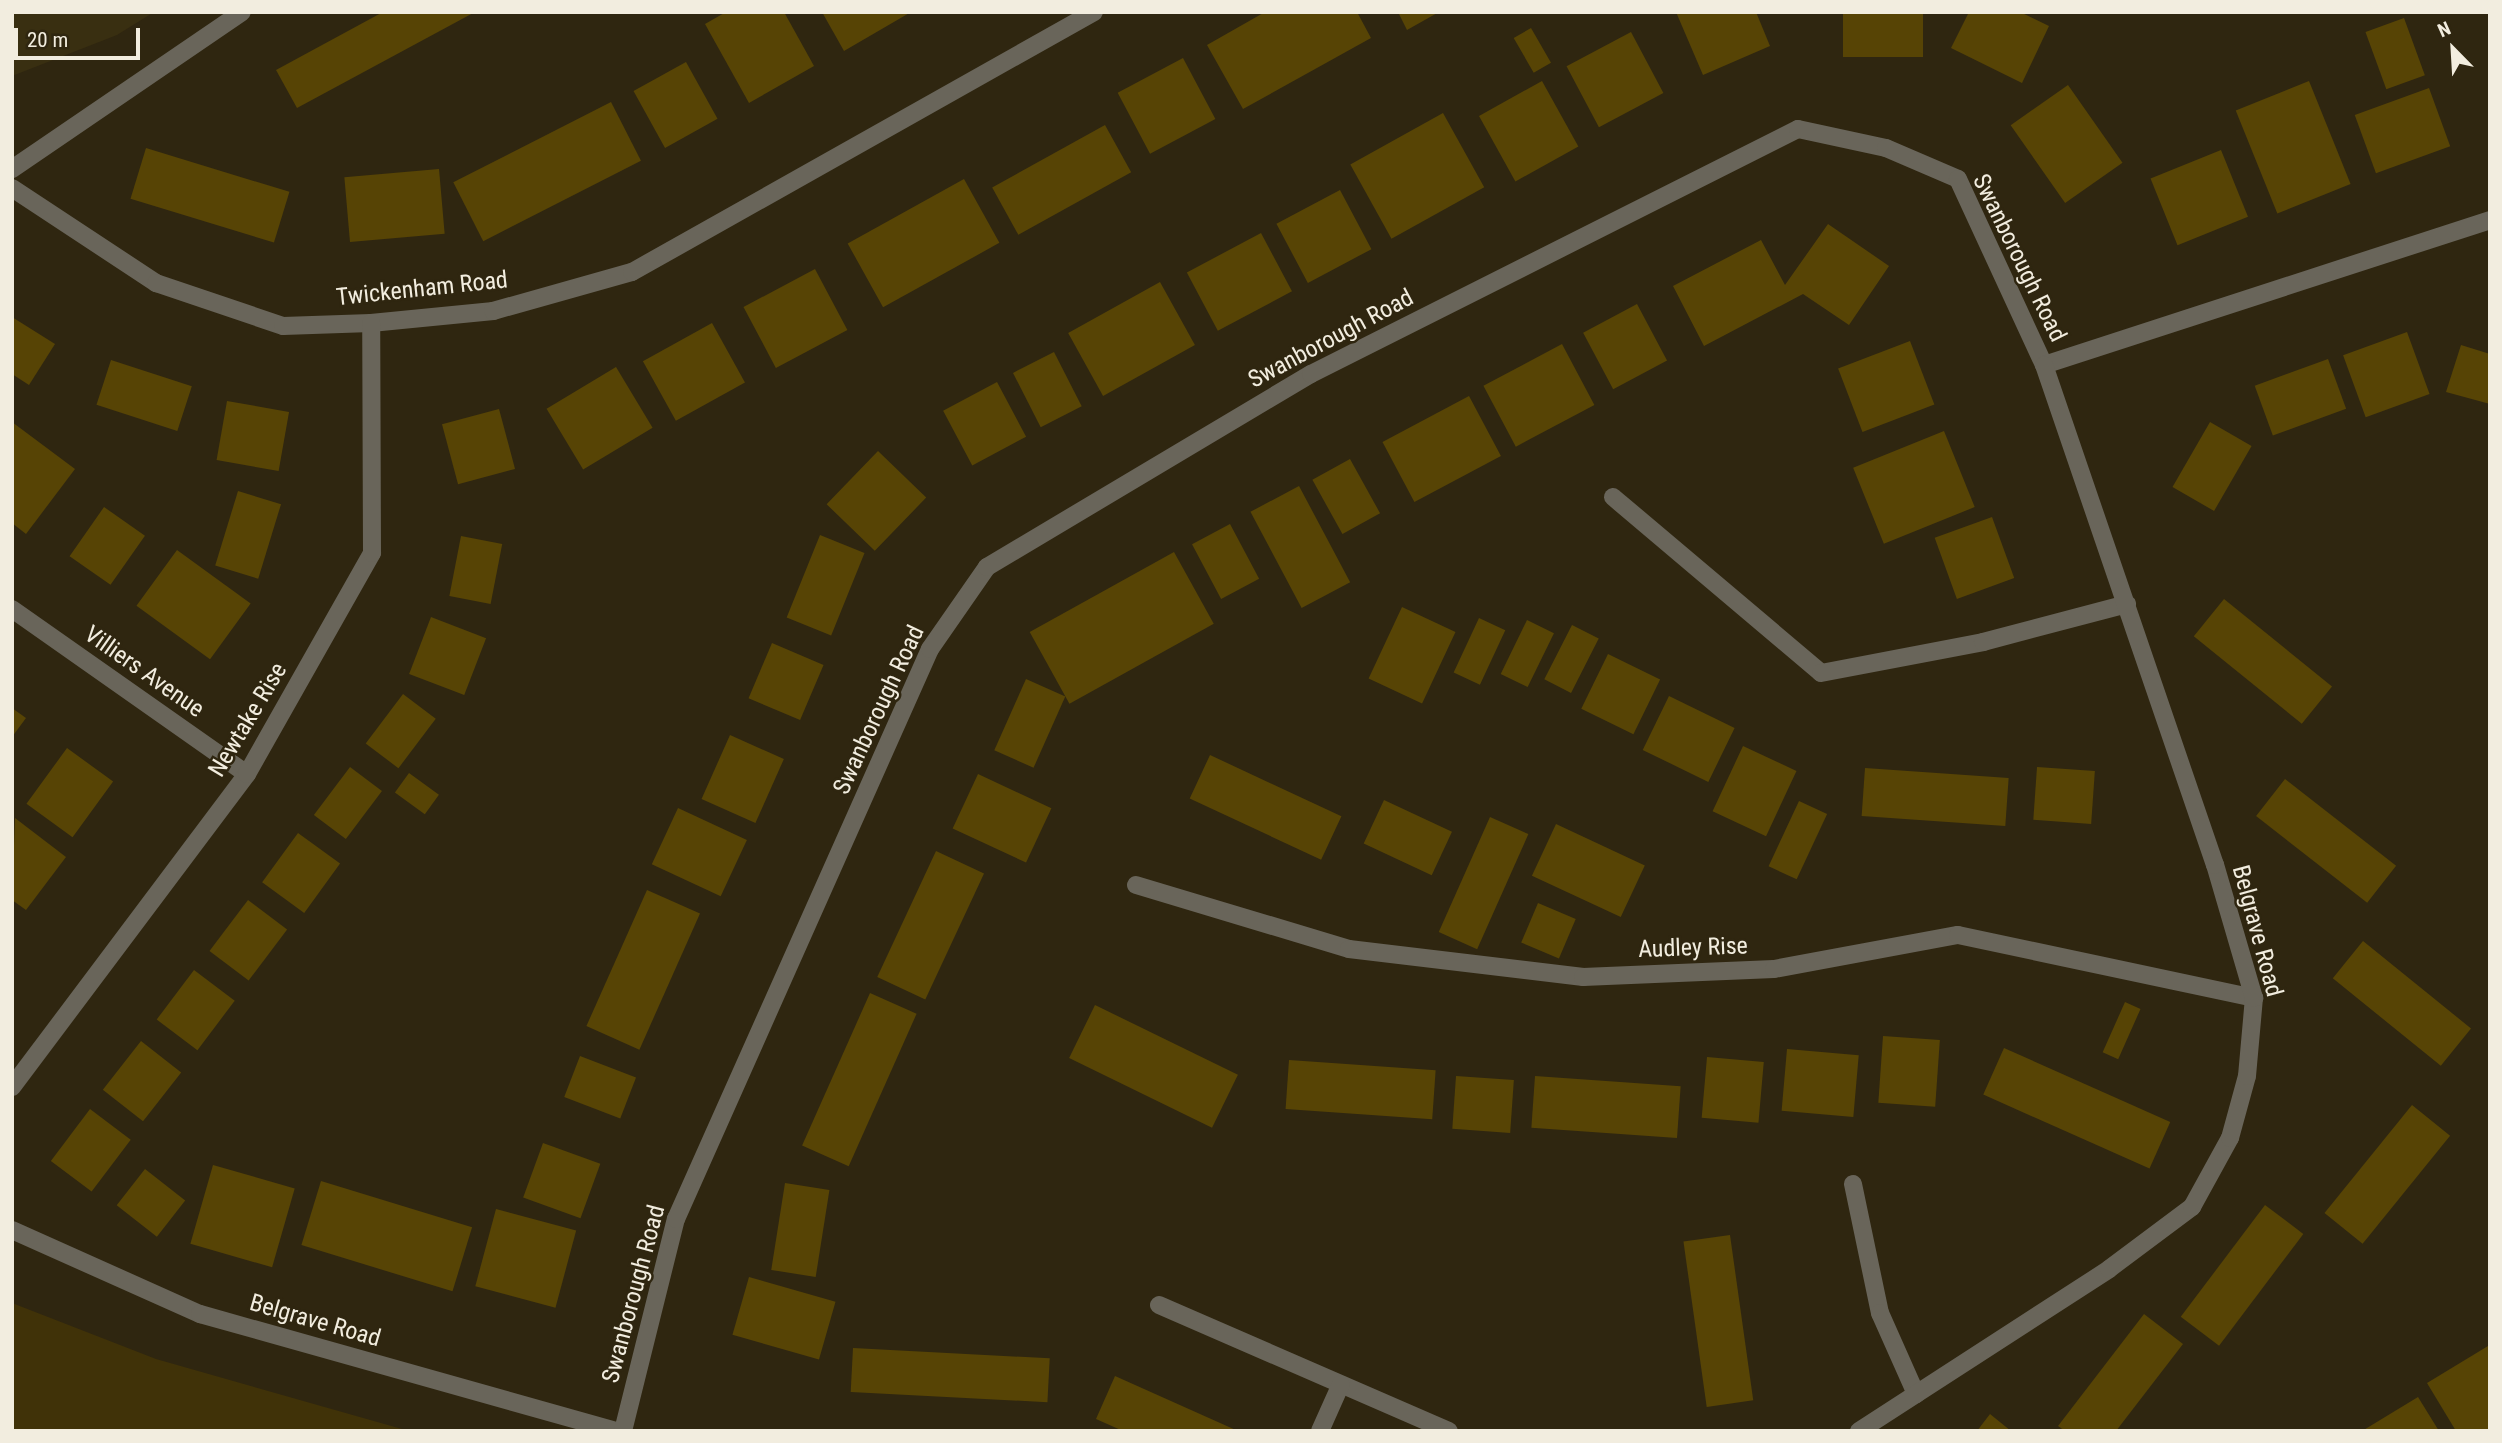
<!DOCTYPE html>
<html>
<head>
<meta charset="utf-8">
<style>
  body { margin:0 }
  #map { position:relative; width:2502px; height:1443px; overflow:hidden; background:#2f2610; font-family:"Roboto Condensed",sans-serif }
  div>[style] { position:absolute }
  .built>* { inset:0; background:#392f11 }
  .green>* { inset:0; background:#403208 }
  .building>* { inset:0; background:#574405; transform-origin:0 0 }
  .minor>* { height:18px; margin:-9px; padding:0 9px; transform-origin:9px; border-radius:9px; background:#69655a }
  span { translate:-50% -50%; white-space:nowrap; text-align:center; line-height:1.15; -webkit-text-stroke:5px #2f2610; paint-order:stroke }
  .street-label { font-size:24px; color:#f2eddf }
  .frame { position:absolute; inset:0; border:14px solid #f2eddf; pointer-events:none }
  .north { position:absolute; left:2418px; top:14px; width:70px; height:70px; -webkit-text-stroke:5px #2f2610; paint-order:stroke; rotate:336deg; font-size:19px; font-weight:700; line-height:28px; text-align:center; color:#f2eddf }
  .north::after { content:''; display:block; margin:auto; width:24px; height:32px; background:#f2eddf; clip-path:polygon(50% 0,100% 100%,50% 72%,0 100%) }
  .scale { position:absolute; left:14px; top:28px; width:126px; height:32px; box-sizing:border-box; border:4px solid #f2eddf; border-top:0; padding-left:9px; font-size:21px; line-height:24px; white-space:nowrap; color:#f2eddf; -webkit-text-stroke:5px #2f2610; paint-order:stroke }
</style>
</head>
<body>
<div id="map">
  <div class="built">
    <i style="clip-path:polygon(12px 12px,154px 12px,117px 35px,12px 76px)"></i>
  </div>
  <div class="green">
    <i style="clip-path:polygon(12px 1303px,156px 1359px,409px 1431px,12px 1431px)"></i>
  </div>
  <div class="building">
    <i style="clip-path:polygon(383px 12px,475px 12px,297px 108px,276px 70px)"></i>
    <i style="clip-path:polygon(726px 12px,784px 12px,814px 66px,749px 103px,705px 24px)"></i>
    <i style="clip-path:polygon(822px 12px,911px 12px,844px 51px)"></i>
    <i style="clip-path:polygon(1265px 12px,1357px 12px,1371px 38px,1243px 109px,1207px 45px)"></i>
    <i style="clip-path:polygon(1398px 12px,1439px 12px,1407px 30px)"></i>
    <i style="clip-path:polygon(1676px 12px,1756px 12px,1770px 46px,1703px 75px)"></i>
    <i style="left:1843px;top:12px;width:80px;height:45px"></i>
    <i style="clip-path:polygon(1969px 12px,2020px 12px,2049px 26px,2022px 83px,1951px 48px)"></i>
    <i style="left:2404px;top:18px;width:61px;height:41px;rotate:70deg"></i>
    <i style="left:1531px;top:28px;width:40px;height:20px;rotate:60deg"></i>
    <i style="left:1631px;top:32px;width:69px;height:73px;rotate:62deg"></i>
    <i style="left:1183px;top:58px;width:69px;height:74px;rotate:62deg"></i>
    <i style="left:686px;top:62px;width:65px;height:60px;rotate:61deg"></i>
    <i style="left:1542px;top:81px;width:75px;height:72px;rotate:61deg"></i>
    <i style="left:2309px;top:81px;width:111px;height:79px;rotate:68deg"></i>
    <i style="left:2068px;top:85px;width:95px;height:70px;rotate:55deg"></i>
    <i style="left:2429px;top:88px;width:62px;height:79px;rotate:70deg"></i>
    <i style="left:611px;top:102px;width:66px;height:177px;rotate:63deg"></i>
    <i style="left:1443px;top:113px;width:85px;height:106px;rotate:61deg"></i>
    <i style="left:1105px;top:125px;width:54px;height:129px;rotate:61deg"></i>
    <i style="left:146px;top:148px;width:150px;height:53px;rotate:17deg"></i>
    <i style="left:2221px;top:150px;width:72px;height:76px;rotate:68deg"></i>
    <i style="left:439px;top:169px;width:65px;height:95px;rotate:85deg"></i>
    <i style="left:964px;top:179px;width:73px;height:133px;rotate:61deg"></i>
    <i style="left:1340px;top:190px;width:67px;height:72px;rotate:62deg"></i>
    <i style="clip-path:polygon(1828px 224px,1889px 266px,1849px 325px,1803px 294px,1704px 346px,1673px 286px,1761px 240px,1785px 285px)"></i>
    <i style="left:1261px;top:233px;width:66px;height:84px;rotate:62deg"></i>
    <i style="left:815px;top:269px;width:69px;height:81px;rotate:62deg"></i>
    <i style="left:1160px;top:282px;width:72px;height:105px;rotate:61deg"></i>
    <i style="left:1637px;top:304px;width:64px;height:61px;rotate:62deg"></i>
    <i style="clip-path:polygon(12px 317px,55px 344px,29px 385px,12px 374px)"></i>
    <i style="left:712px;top:323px;width:68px;height:79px;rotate:61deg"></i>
    <i style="left:2407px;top:332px;width:66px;height:68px;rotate:70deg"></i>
    <i style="left:1910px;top:341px;width:68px;height:77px;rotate:69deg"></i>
    <i style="left:1562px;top:344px;width:69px;height:89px;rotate:62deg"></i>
    <i style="clip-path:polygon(2461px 345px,2490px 354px,2490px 404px,2446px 392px)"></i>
    <i style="left:1054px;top:352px;width:61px;height:46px;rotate:63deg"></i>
    <i style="left:2328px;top:359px;width:53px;height:78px;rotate:70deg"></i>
    <i style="left:111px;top:360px;width:85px;height:47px;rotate:18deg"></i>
    <i style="left:616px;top:367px;width:71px;height:81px;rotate:59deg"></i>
    <i style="left:997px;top:382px;width:62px;height:61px;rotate:62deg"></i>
    <i style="left:1469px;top:396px;width:68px;height:98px;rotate:62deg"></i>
    <i style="left:227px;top:401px;width:63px;height:60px;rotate:10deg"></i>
    <i style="left:499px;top:409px;width:62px;height:59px;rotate:75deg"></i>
    <i style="clip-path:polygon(12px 422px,75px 469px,26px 534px,12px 523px)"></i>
    <i style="left:2210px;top:422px;width:48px;height:75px;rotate:30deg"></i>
    <i style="left:1944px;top:431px;width:82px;height:98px;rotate:68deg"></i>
    <i style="left:878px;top:451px;width:67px;height:74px;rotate:44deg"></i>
    <i style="left:1350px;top:459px;width:62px;height:43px;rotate:61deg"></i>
    <i style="left:1299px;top:486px;width:109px;height:55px;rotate:62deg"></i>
    <i style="left:238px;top:491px;width:45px;height:78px;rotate:17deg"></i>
    <i style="left:104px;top:507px;width:50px;height:60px;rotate:35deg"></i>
    <i style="left:1992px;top:517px;width:65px;height:61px;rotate:70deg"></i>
    <i style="left:1230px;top:524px;width:62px;height:43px;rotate:62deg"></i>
    <i style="left:820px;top:535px;width:48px;height:89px;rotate:22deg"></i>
    <i style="left:461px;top:536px;width:42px;height:61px;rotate:11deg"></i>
    <i style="left:177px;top:550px;width:91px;height:69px;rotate:36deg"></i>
    <i style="left:1174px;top:552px;width:82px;height:165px;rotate:61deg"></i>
    <i style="left:2224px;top:599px;width:139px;height:48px;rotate:39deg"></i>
    <i style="left:1402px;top:607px;width:59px;height:79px;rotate:25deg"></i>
    <i style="left:431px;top:617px;width:59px;height:61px;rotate:21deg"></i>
    <i style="left:1479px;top:618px;width:29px;height:60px;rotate:25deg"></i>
    <i style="left:1527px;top:620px;width:30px;height:60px;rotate:26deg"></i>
    <i style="left:1572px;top:625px;width:30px;height:61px;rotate:27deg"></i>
    <i style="left:772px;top:643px;width:56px;height:60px;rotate:23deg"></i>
    <i style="left:1608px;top:654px;width:58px;height:61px;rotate:26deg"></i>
    <i style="left:1026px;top:679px;width:43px;height:78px;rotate:24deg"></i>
    <i style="left:403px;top:694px;width:41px;height:62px;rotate:37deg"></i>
    <i style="left:1669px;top:696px;width:73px;height:60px;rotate:26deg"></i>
    <i style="clip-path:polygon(12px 708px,26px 718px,12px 737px)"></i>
    <i style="left:730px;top:735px;width:59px;height:70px;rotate:24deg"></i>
    <i style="left:1743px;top:746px;width:59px;height:72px;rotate:25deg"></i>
    <i style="left:67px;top:748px;width:57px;height:69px;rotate:36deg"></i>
    <i style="left:1210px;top:755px;width:145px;height:48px;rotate:25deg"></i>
    <i style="left:350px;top:767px;width:40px;height:60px;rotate:37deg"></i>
    <i style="left:2037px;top:767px;width:58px;height:53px;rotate:4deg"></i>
    <i style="left:1865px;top:768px;width:144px;height:48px;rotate:4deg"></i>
    <i style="left:409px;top:773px;width:37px;height:24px;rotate:36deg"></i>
    <i style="left:978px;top:774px;width:81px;height:60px;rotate:25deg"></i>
    <i style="left:2285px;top:779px;width:141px;height:47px;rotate:38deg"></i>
    <i style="left:1384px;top:800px;width:75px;height:48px;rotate:25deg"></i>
    <i style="left:1799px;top:801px;width:31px;height:72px;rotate:25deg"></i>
    <i style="left:678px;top:808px;width:76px;height:62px;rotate:25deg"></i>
    <i style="left:1490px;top:817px;width:42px;height:126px;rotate:24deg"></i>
    <i style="clip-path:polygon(15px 818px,66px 857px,26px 910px,12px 900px)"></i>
    <i style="left:1556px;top:824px;width:98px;height:57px;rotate:25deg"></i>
    <i style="left:298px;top:833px;width:52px;height:61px;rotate:36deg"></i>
    <i style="left:936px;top:851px;width:53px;height:139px;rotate:25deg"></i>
    <i style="left:647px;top:890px;width:58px;height:149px;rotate:24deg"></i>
    <i style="left:248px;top:900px;width:49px;height:64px;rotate:37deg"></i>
    <i style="left:1538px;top:903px;width:41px;height:43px;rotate:23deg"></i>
    <i style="left:2363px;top:941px;width:139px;height:48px;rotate:39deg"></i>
    <i style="left:194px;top:970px;width:51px;height:62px;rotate:37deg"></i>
    <i style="left:870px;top:993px;width:51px;height:167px;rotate:24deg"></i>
    <i style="left:2125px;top:1002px;width:17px;height:55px;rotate:24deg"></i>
    <i style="left:1095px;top:1005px;width:159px;height:59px;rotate:26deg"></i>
    <i style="left:1883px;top:1036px;width:57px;height:67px;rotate:4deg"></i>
    <i style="left:141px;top:1041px;width:51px;height:62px;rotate:38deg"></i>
    <i style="left:2004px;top:1048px;width:182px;height:51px;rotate:24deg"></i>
    <i style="left:1787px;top:1049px;width:72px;height:62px;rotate:5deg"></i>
    <i style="left:580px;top:1056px;width:60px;height:44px;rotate:21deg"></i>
    <i style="left:1707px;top:1057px;width:57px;height:61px;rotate:5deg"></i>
    <i style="left:1289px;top:1060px;width:147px;height:49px;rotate:4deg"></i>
    <i style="left:1456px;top:1076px;width:58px;height:53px;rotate:4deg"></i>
    <i style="left:1535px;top:1076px;width:146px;height:52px;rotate:4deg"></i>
    <i style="left:2412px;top:1105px;width:49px;height:139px;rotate:39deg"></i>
    <i style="left:90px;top:1109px;width:51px;height:65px;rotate:37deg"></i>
    <i style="left:543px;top:1143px;width:61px;height:58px;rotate:20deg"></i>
    <i style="left:213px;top:1165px;width:85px;height:82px;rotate:16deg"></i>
    <i style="left:145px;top:1169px;width:51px;height:46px;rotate:38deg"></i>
    <i style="left:321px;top:1181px;width:158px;height:67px;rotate:17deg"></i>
    <i style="left:785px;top:1183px;width:45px;height:88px;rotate:9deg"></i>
    <i style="left:2265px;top:1205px;width:48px;height:140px;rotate:37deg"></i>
    <i style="left:496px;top:1209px;width:83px;height:80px;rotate:15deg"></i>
    <i style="left:1730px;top:1235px;width:167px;height:47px;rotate:82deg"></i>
    <i style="left:749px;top:1277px;width:90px;height:60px;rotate:16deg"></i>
    <i style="clip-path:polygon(2144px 1314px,2183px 1344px,2116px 1431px,2065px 1431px,2058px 1426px)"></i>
    <i style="clip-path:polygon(2488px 1346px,2490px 1430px,2456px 1431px,2427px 1383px)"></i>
    <i style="left:853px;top:1348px;width:197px;height:44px;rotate:3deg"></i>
    <i style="clip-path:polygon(1115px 1376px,1238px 1431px,1123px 1431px,1096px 1419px)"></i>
    <i style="clip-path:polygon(2418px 1397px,2439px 1431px,2362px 1431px)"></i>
    <i style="clip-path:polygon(1990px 1414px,2011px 1431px,1977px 1431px)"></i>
  </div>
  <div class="minor">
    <i style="left:12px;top:169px;width:278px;rotate:-34.3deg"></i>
    <i style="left:12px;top:188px;width:173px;rotate:33.4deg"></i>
    <i style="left:156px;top:283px;width:134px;rotate:18.7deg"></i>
    <i style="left:283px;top:326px;width:88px;rotate:-2deg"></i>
    <i style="left:371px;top:323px;width:123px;rotate:-5.6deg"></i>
    <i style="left:493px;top:311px;width:144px;rotate:-15.7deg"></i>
    <i style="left:632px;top:272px;width:530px;rotate:-29.37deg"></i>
    <i style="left:1613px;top:497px;width:272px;rotate:40.2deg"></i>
    <i style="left:1821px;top:673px;width:165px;rotate:-10.8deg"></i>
    <i style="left:1983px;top:642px;width:149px;rotate:-14.8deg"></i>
    <i style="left:12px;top:609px;width:287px;rotate:35.1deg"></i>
    <i style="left:1136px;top:885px;width:222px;rotate:16.7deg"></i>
    <i style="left:1349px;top:949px;width:236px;rotate:6.8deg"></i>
    <i style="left:1583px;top:977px;width:191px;rotate:-2.4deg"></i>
    <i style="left:1774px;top:969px;width:187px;rotate:-10.5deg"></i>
    <i style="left:1958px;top:935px;width:303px;rotate:12deg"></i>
    <i style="left:12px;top:1087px;width:391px;rotate:-53.1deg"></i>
    <i style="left:247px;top:774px;width:254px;rotate:-60.5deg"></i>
    <i style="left:372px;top:553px;width:230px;rotate:-90.2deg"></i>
    <i style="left:1853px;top:1184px;width:132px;rotate:78.2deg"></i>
    <i style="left:1880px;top:1313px;width:89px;rotate:66deg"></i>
    <i style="left:12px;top:1230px;width:206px;rotate:24.1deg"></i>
    <i style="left:200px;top:1314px;width:431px;rotate:15.7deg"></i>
    <i style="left:1159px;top:1305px;width:316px;rotate:23.5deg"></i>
    <i style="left:623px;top:1431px;width:219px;rotate:-76deg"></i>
    <i style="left:676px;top:1219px;width:624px;rotate:-65.98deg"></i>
    <i style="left:930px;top:649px;width:100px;rotate:-55.2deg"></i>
    <i style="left:987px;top:567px;width:377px;rotate:-30.8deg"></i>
    <i style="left:1311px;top:374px;width:545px;rotate:-26.71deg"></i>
    <i style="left:1798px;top:129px;width:90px;rotate:12.2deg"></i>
    <i style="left:1886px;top:148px;width:78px;rotate:23.3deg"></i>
    <i style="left:1958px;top:179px;width:205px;rotate:65.2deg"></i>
    <i style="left:2044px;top:365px;width:469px;rotate:-18deg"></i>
    <i style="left:1320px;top:1431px;width:51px;rotate:-65.9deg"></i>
    <i style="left:1859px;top:1431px;width:298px;rotate:-32.9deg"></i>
    <i style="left:2109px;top:1269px;width:104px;rotate:-36.8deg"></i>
    <i style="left:2192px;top:1207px;width:79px;rotate:-61.2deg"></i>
    <i style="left:2230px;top:1138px;width:64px;rotate:-74.7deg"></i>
    <i style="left:2247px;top:1076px;width:78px;rotate:-84.9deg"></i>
    <i style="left:2254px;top:998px;width:139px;rotate:-106.3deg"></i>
    <i style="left:2215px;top:865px;width:528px;rotate:-108.88deg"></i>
  </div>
  <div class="street-label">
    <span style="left:2019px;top:258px;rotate:64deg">Swanborough Road</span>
    <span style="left:422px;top:289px;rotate:-6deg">Twickenham Road</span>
    <span style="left:1331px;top:339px;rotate:-28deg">Swanborough Road</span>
    <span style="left:144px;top:672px;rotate:35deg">Villiers Avenue</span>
    <span style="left:879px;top:710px;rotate:-65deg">Swanborough Road</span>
    <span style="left:248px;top:720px;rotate:-59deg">Newtake Rise</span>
    <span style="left:2257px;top:931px;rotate:75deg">Belgrave Road</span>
    <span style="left:1693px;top:948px;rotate:-2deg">Audley Rise</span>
    <span style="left:634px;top:1294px;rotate:-75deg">Swanborough Road</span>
    <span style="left:315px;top:1321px;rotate:16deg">Belgrave Road</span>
  </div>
  <div class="frame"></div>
  <div class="north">N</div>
  <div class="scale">20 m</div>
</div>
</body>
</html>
